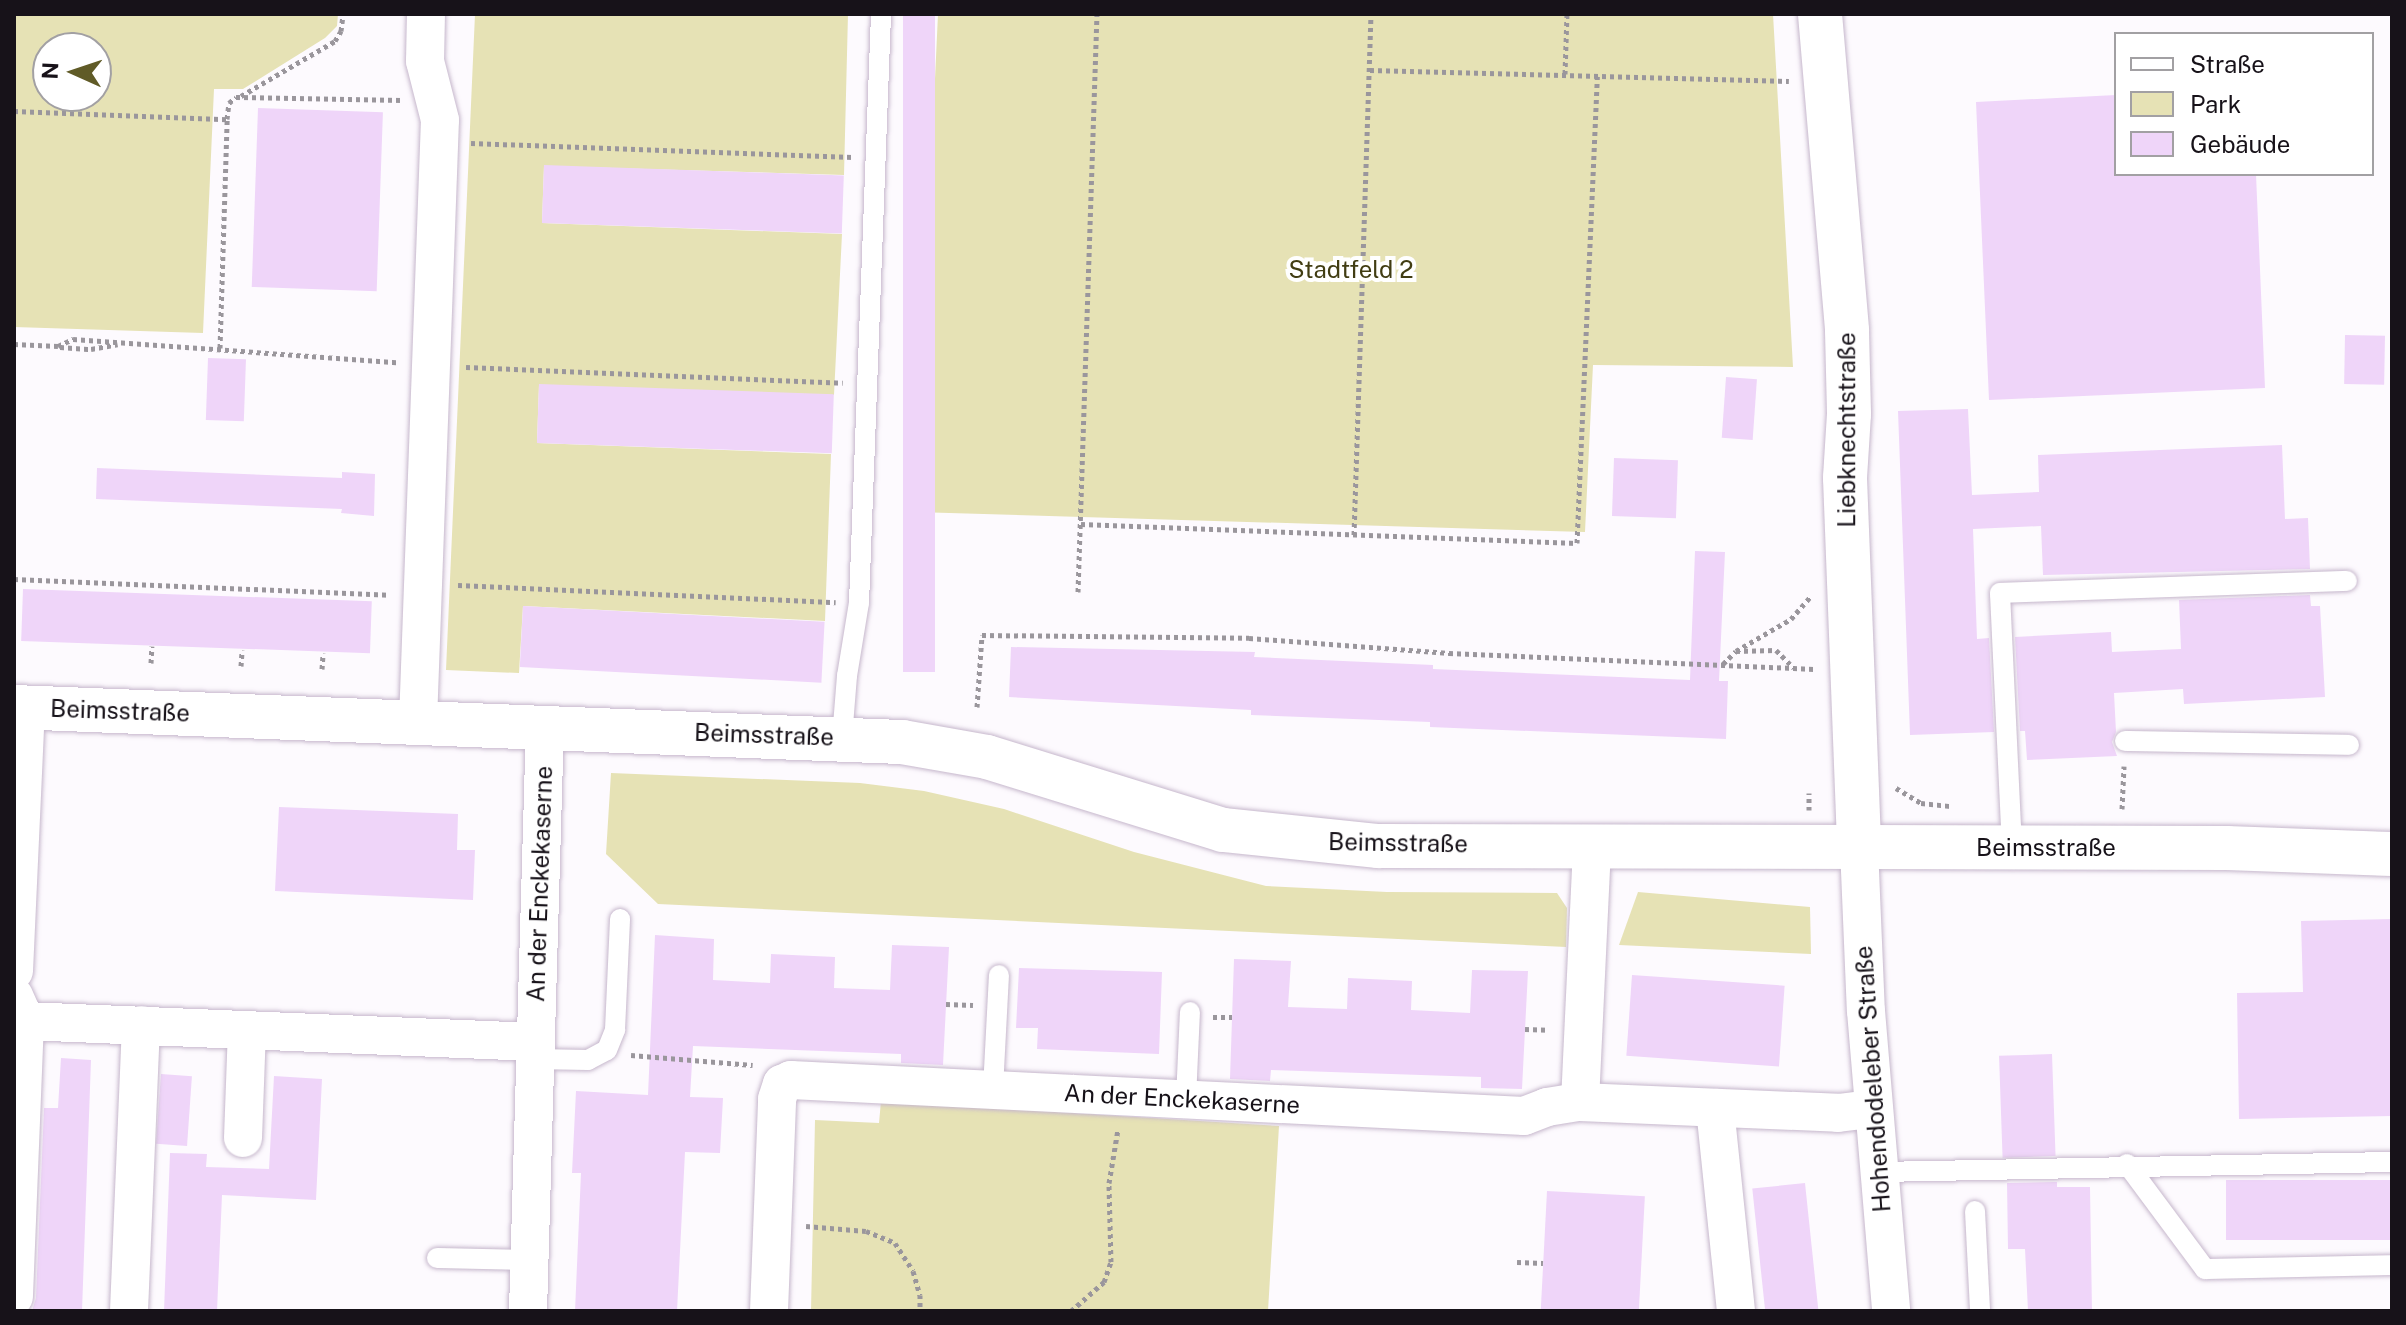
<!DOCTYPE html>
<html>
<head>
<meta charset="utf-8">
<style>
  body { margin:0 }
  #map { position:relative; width:2406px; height:1325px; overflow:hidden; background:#fdfafe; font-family:"Public Sans",sans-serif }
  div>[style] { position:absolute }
  .green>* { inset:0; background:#e6e2b5 }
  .building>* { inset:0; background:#efd5f9; transform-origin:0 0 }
  .path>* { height:5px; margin-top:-2.5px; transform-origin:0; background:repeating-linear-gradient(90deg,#9a969c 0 4px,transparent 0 8px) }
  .roads { filter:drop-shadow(0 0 2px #c6b7cc) drop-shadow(0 0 2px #c6b7cc) }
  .service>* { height:20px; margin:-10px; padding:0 10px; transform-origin:10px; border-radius:10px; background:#fff }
  .minor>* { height:38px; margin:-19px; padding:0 19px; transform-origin:19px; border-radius:19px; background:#fff }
  .tertiary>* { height:44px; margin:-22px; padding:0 22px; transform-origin:22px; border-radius:22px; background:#fff }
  span { translate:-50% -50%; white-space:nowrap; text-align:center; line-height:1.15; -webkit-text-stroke:8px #fff; paint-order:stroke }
  .park-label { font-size:24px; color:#413d13 }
  .street-label { font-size:24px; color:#171219 }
  .frame { position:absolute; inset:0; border:16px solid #171219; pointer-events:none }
  .legend { position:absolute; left:2114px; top:32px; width:260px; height:144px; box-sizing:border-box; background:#fff; border:2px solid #a2a0a3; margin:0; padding:10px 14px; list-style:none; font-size:24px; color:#171219 }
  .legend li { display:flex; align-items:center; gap:16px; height:40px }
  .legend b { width:40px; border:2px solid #a2a0a3 }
  .north { position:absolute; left:32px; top:32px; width:80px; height:80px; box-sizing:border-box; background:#fff; border:2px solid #a2a0a3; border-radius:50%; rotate:273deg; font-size:22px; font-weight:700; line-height:32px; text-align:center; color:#171219 }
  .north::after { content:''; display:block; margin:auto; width:28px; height:36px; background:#605b27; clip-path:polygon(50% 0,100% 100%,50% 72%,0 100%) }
</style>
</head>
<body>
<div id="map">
  <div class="green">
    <i style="clip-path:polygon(evenodd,14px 14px,338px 14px,337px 26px,325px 38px,243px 89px,214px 89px,203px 333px,14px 327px,14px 14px,48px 48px,96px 48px,96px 96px,48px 96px,48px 48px)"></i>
    <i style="clip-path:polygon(475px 14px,848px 14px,844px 175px,544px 166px,542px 223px,842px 234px,834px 395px,539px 385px,537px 443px,831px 454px,825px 621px,523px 606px,519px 673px,446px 670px)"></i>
    <i style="clip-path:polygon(938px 14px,1773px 14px,1793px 367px,1593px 365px,1585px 532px,915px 512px)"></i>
    <i style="clip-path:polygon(611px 773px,860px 783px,924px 791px,1004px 809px,1134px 852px,1266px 886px,1387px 892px,1557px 893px,1567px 908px,1566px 947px,658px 904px,606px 854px)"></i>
    <i style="clip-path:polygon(1638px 892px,1810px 907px,1811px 954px,1619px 945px)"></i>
    <i style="clip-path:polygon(881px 1101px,1279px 1126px,1268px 1311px,811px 1311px,815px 1120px,879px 1123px)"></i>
  </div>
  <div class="building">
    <i style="left:903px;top:14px;width:32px;height:658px"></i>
    <i style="clip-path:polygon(2116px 95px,2116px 174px,2256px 174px,2265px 388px,1989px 400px,1976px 102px)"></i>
    <i style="left:258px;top:108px;width:125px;height:179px;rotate:2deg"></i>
    <i style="left:544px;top:165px;width:300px;height:58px;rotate:2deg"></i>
    <i style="left:2345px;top:335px;width:40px;height:49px;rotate:1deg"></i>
    <i style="left:208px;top:358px;width:38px;height:62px;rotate:2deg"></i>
    <i style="left:1726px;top:377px;width:31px;height:61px;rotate:4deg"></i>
    <i style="left:539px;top:384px;width:295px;height:59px;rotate:2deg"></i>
    <i style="clip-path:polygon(1968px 409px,1972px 495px,2039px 492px,2038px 455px,2282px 445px,2285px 519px,2308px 518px,2310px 569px,2043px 575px,2041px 526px,1973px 529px,1977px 639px,1989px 638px,1994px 732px,1910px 735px,1898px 411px)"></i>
    <i style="left:1614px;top:458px;width:64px;height:58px;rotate:2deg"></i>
    <i style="clip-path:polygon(97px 468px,342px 478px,342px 472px,375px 474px,374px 516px,341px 513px,342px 509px,96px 499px)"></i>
    <i style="clip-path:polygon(1695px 551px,1725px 552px,1719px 681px,1728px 681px,1726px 739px,1430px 727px,1430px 722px,1251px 715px,1251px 710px,1009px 697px,1011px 647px,1255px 652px,1254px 657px,1433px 665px,1433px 669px,1690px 680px)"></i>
    <i style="left:23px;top:589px;width:349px;height:52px;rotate:2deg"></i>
    <i style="clip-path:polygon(2310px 595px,2311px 606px,2320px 606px,2325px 697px,2184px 704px,2183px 689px,2114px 693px,2116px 732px,2112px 742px,2117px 756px,2027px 760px,2025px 731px,2020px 731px,2015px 637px,2111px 632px,2112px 652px,2181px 649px,2179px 600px)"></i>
    <i style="left:523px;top:606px;width:302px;height:61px;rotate:3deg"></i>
    <i style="clip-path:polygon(279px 807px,458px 814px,457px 850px,475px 850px,473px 900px,275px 891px)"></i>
    <i style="clip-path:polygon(2392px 919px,2392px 1116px,2239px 1119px,2237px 993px,2303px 992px,2301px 921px)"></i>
    <i style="clip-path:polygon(655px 935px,714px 939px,713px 980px,770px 983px,771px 954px,835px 957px,834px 988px,890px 990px,892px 945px,949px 947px,943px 1065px,901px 1063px,901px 1054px,693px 1046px,690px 1097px,723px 1098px,720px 1153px,685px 1152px,677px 1311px,575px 1311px,581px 1173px,572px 1173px,576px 1091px,648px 1095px)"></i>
    <i style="clip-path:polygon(1234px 959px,1291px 961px,1288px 1007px,1347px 1009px,1348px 978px,1412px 981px,1411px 1010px,1470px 1013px,1472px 970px,1528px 971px,1522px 1089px,1481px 1088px,1481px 1077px,1271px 1070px,1270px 1081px,1230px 1079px)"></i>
    <i style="clip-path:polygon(1019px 968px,1162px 972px,1159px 1054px,1037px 1049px,1038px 1028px,1016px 1028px)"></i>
    <i style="left:1632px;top:975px;width:153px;height:81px;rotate:4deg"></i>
    <i style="left:2052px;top:1054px;width:102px;height:53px;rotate:88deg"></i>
    <i style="clip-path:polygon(61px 1058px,91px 1060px,82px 1311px,32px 1311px,36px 1298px,44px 1108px,58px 1108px)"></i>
    <i style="left:161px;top:1074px;width:31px;height:70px;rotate:4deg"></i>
    <i style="clip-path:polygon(274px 1076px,322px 1079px,316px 1200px,222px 1195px,217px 1311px,164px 1311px,170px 1153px,207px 1154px,206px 1167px,269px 1169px)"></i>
    <i style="left:2392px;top:1180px;width:60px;height:166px;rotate:90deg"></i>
    <i style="clip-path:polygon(2057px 1182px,2057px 1187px,2090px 1187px,2092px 1311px,2028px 1311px,2025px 1249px,2008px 1249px,2007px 1183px)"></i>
    <i style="left:1805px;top:1183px;width:129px;height:53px;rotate:84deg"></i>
    <i style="left:1547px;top:1191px;width:98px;height:120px;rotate:3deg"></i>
  </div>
  <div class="path">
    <i style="left:1370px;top:70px;width:419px;rotate:1.5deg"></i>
    <i style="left:1565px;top:74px;width:60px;rotate:-88.1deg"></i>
    <i style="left:241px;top:96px;width:109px;rotate:-30.3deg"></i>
    <i style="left:335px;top:41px;width:12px;rotate:-59deg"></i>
    <i style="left:341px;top:31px;width:17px;rotate:-83deg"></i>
    <i style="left:14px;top:111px;width:213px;rotate:2.2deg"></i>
    <i style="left:227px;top:119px;width:16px;rotate:-83deg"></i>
    <i style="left:229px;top:103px;width:9px;rotate:-41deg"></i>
    <i style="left:236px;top:97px;width:166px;rotate:1deg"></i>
    <i style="left:471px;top:143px;width:382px;rotate:2.1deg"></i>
    <i style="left:14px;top:344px;width:44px;rotate:2.6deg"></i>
    <i style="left:58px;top:346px;width:17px;rotate:-25deg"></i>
    <i style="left:73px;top:339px;width:324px;rotate:4.1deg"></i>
    <i style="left:60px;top:347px;width:31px;rotate:4deg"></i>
    <i style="left:91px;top:349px;width:27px;rotate:-10deg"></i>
    <i style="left:220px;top:348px;width:229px;rotate:-88.2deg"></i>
    <i style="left:466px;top:367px;width:377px;rotate:2.4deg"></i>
    <i style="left:1081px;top:524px;width:496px;rotate:2.2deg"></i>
    <i style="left:1577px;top:543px;width:467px;rotate:-87.5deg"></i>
    <i style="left:1354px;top:535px;width:521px;rotate:-88.13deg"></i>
    <i style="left:14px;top:579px;width:375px;rotate:2.4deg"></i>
    <i style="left:458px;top:585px;width:378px;rotate:2.6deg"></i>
    <i style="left:1078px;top:592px;width:578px;rotate:-88.12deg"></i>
    <i style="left:1736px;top:651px;width:64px;rotate:-30.2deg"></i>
    <i style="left:1791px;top:619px;width:29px;rotate:-49deg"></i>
    <i style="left:151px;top:663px;width:17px;rotate:-87deg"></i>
    <i style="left:1723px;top:664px;width:18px;rotate:-45deg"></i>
    <i style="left:1736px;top:651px;width:40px;rotate:-1.4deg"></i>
    <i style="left:1776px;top:650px;width:25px;rotate:45deg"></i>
    <i style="left:241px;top:666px;width:16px;rotate:-86deg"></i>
    <i style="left:322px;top:669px;width:16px;rotate:-86deg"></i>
    <i style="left:977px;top:707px;width:72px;rotate:-86deg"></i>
    <i style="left:982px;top:635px;width:267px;rotate:0.6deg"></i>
    <i style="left:1249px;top:638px;width:201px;rotate:4.3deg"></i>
    <i style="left:1449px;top:653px;width:365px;rotate:2.5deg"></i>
    <i style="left:1896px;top:788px;width:29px;rotate:31deg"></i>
    <i style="left:1921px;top:803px;width:30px;rotate:6deg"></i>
    <i style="left:2122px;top:809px;width:43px;rotate:-87.3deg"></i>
    <i style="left:1809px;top:810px;width:17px;rotate:-90deg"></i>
    <i style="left:946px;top:1004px;width:27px;rotate:2deg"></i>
    <i style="left:1213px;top:1017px;width:19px"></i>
    <i style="left:1525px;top:1029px;width:23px;rotate:2deg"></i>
    <i style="left:631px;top:1055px;width:122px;rotate:4.7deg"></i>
    <i style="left:806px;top:1226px;width:60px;rotate:4.8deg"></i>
    <i style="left:866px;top:1231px;width:31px;rotate:22deg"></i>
    <i style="left:895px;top:1243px;width:33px;rotate:57deg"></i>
    <i style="left:913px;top:1271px;width:25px;rotate:74deg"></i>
    <i style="left:920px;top:1295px;width:16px;rotate:90deg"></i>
    <i style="left:1517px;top:1262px;width:26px;rotate:2deg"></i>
    <i style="left:1071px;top:1311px;width:44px;rotate:-41.3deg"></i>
    <i style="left:1104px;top:1282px;width:21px;rotate:-71deg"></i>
    <i style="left:1111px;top:1262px;width:79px;rotate:-91.5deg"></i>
    <i style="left:1109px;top:1183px;width:55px;rotate:-80.5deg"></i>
  </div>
  <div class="roads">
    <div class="service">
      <i style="left:842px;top:738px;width:62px;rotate:-85.4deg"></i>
      <i style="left:847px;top:676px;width:74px;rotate:-80.7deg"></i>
      <i style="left:859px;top:603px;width:589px;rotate:-87.86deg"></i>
      <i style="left:2125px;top:741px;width:224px;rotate:1deg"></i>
      <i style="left:2012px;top:848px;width:255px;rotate:-92.7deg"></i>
      <i style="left:2000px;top:593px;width:347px;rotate:-2deg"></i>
      <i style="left:534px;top:1059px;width:54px;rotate:1.1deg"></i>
      <i style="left:588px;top:1060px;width:21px;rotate:-28deg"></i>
      <i style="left:607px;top:1050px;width:22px;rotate:-68deg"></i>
      <i style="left:615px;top:1030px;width:111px;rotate:-87.4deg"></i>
      <i style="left:993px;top:1089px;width:114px;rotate:-87deg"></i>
      <i style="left:1186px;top:1099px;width:87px;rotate:-87.4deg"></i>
      <i style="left:2127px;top:1164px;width:131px;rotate:53.4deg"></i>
      <i style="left:2205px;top:1269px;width:187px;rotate:-1.2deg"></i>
      <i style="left:1879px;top:1172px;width:513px;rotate:-1.12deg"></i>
      <i style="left:1975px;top:1211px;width:100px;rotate:87.1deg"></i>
      <i style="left:437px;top:1258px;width:92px;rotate:1.2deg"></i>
    </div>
    <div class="minor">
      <i style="left:418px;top:722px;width:602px;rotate:-87.91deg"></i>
      <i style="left:440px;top:120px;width:61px;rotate:-104.3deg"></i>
      <i style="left:425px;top:61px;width:47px;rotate:-88.8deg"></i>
      <i style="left:1859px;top:847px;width:164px;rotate:87.6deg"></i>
      <i style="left:1866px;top:1011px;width:301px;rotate:85.2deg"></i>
      <i style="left:14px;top:971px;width:263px;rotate:-87.4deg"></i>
      <i style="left:14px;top:996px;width:27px;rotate:66deg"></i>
      <i style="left:25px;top:1021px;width:276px;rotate:92.3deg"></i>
      <i style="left:25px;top:1021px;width:509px;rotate:2.36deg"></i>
      <i style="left:1580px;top:1102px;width:256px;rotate:-87.3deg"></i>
      <i style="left:1715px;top:1108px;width:204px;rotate:84.1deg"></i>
      <i style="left:243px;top:1138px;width:108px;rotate:-87.9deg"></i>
      <i style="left:129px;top:1311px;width:286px;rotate:-87.6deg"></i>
      <i style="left:528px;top:1311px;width:585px;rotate:-88.34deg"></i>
      <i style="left:769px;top:1311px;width:212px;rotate:-87.8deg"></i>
      <i style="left:777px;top:1099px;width:16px;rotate:-72deg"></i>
      <i style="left:782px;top:1084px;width:10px;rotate:-24deg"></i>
      <i style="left:791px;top:1080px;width:734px;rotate:2.81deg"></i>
      <i style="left:1524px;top:1116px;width:25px;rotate:-21deg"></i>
      <i style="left:1547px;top:1107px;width:33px;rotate:-9deg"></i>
      <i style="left:1580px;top:1102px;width:258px;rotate:2.4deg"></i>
      <i style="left:1838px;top:1113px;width:35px;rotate:-7deg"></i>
    </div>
    <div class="tertiary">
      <i style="left:1820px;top:14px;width:318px;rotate:85.1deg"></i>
      <i style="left:1847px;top:331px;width:83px;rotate:88.6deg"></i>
      <i style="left:1849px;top:414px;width:64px;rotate:93.6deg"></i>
      <i style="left:1845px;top:478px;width:369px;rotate:87.8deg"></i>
      <i style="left:14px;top:707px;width:889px;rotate:2.26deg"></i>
      <i style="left:902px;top:742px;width:86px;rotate:10deg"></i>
      <i style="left:987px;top:757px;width:247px;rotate:17.2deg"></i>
      <i style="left:1223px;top:830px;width:156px;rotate:5.9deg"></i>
      <i style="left:1378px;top:846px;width:849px;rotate:0.13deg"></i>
      <i style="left:2227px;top:848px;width:165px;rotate:2.1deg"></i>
    </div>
  </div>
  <div class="park-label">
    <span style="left:1351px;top:270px">Stadtfeld 2</span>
  </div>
  <div class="street-label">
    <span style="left:1847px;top:430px;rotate:-90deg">Liebknechtstraße</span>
    <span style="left:120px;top:711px;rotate:2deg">Beimsstraße</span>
    <span style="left:764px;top:735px;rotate:2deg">Beimsstraße</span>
    <span style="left:1398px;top:843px;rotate:1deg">Beimsstraße</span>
    <span style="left:2046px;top:848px">Beimsstraße</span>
    <span style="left:540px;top:884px;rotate:-88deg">An der Enckekaserne</span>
    <span style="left:1873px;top:1079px;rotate:-94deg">Hohendodeleber Straße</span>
    <span style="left:1182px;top:1099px;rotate:3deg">An der Enckekaserne</span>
  </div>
  <div class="frame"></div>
  <ul class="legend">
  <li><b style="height:10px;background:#fff"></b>Straße</li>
  <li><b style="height:22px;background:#e6e2b5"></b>Park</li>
  <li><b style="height:22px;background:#efd5f9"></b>Gebäude</li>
  </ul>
  <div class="north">N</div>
</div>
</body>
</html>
